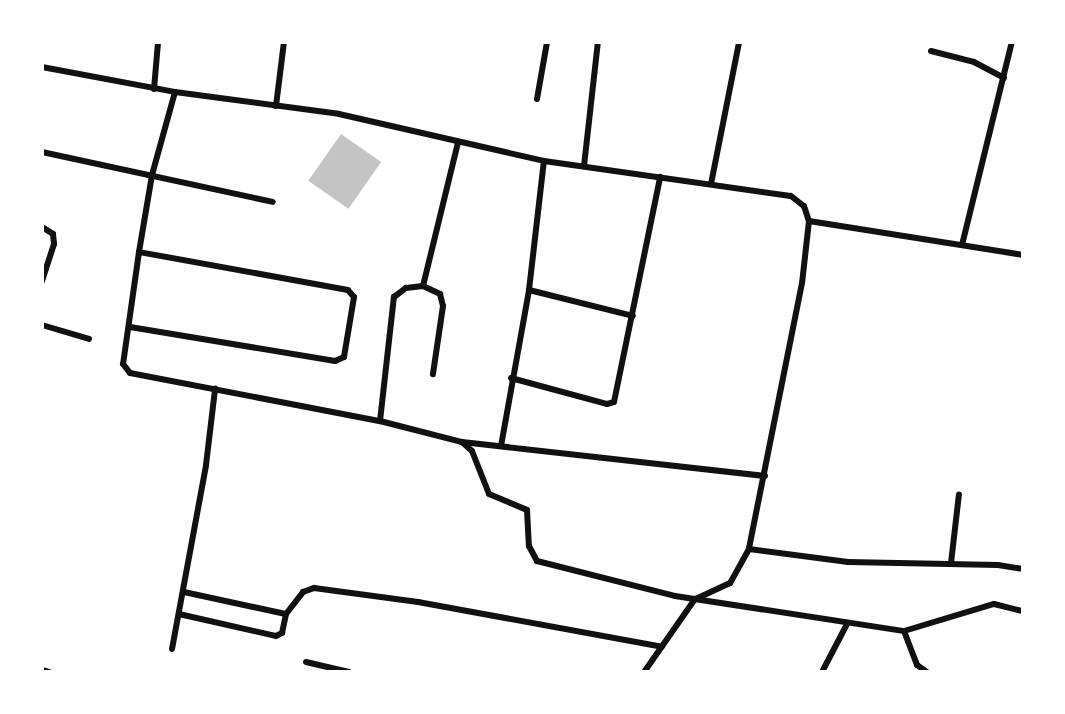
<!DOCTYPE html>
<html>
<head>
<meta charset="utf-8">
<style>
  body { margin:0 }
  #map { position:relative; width:1065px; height:714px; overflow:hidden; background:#fff; font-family:"Source Serif 4",serif }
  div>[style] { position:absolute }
  .building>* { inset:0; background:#c4c4c4; transform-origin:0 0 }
  .minor>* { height:6px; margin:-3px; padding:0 3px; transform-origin:3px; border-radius:3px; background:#111 }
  span { translate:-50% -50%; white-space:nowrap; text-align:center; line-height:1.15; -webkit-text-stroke:5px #fff; paint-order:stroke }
  .frame { position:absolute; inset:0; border:44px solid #fff; pointer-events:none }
</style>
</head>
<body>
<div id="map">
  <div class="building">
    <i style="left:341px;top:134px;width:49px;height:57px;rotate:35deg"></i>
  </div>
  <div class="minor">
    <i style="left:931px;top:51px;width:44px;rotate:14.3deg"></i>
    <i style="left:974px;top:62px;width:34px;rotate:28deg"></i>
    <i style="left:42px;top:67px;width:135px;rotate:10.6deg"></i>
    <i style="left:175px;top:92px;width:165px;rotate:7.6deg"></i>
    <i style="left:339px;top:114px;width:210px;rotate:12.9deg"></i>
    <i style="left:544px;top:161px;width:249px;rotate:8.1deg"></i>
    <i style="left:791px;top:196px;width:16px;rotate:38deg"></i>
    <i style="left:804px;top:206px;width:16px;rotate:72deg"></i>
    <i style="left:809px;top:221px;width:62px;rotate:96.4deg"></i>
    <i style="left:802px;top:283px;width:271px;rotate:101.3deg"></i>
    <i style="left:749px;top:549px;width:39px;rotate:119deg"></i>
    <i style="left:730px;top:583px;width:38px;rotate:155deg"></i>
    <i style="left:695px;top:599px;width:89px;rotate:124.9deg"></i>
    <i style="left:154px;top:89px;width:47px;rotate:-85.1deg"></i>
    <i style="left:175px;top:92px;width:86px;rotate:105.5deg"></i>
    <i style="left:152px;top:175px;width:78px;rotate:99.6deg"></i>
    <i style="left:139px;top:252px;width:113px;rotate:98.1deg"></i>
    <i style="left:123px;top:364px;width:11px;rotate:52deg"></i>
    <i style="left:130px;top:373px;width:255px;rotate:10.9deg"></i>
    <i style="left:380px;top:421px;width:85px;rotate:14.4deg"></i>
    <i style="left:462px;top:442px;width:305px;rotate:6.4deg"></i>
    <i style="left:537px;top:99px;width:58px;rotate:-80deg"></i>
    <i style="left:276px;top:106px;width:64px;rotate:-82.9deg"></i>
    <i style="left:42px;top:152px;width:236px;rotate:12.2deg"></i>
    <i style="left:584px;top:166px;width:125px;rotate:-83.6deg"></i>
    <i style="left:711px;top:184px;width:145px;rotate:-78.8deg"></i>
    <i style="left:809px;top:221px;width:217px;rotate:9deg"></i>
    <i style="left:42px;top:227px;width:13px;rotate:32deg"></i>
    <i style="left:53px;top:234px;width:10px;rotate:84deg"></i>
    <i style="left:54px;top:244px;width:40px;rotate:108deg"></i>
    <i style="left:962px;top:245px;width:209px;rotate:-76.2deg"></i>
    <i style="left:423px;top:286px;width:19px;rotate:25deg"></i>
    <i style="left:440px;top:294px;width:12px;rotate:76deg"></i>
    <i style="left:443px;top:306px;width:69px;rotate:98.4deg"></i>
    <i style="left:529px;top:290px;width:107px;rotate:14deg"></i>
    <i style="left:42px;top:325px;width:49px;rotate:16.6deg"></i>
    <i style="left:130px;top:327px;width:208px;rotate:9.4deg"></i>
    <i style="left:335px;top:361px;width:10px;rotate:-24deg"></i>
    <i style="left:344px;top:357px;width:61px;rotate:-80.5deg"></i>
    <i style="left:354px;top:297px;width:9px;rotate:-131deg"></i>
    <i style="left:348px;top:290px;width:212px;rotate:-169.7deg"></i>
    <i style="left:511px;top:378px;width:99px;rotate:15.2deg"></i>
    <i style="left:607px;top:404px;width:7px;rotate:-16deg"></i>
    <i style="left:614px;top:402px;width:230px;rotate:-78.4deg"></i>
    <i style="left:380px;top:421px;width:125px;rotate:-83.6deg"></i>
    <i style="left:394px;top:297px;width:15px;rotate:-37deg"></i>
    <i style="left:406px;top:288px;width:17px;rotate:-7deg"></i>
    <i style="left:423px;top:286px;width:148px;rotate:-76.3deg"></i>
    <i style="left:462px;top:442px;width:13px;rotate:42deg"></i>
    <i style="left:472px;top:451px;width:46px;rotate:68.4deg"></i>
    <i style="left:489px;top:494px;width:41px;rotate:22.8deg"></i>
    <i style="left:527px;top:510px;width:36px;rotate:87deg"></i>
    <i style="left:529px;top:546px;width:17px;rotate:62deg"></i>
    <i style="left:537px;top:561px;width:142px;rotate:14.2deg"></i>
    <i style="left:675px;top:596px;width:232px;rotate:8.7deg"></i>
    <i style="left:904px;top:631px;width:94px;rotate:-16.7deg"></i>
    <i style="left:994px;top:604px;width:30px;rotate:14deg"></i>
    <i style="left:501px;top:446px;width:158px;rotate:-79.8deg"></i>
    <i style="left:529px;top:290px;width:130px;rotate:-83.4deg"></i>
    <i style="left:749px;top:549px;width:100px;rotate:7.5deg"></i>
    <i style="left:848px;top:562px;width:150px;rotate:1.1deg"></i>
    <i style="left:998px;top:565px;width:25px;rotate:9deg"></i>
    <i style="left:951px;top:563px;width:69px;rotate:-83.4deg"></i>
    <i style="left:184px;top:592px;width:104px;rotate:12.2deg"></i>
    <i style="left:179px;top:614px;width:99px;rotate:12.8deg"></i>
    <i style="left:276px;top:636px;width:7px;rotate:-27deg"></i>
    <i style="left:282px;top:633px;width:19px;rotate:-78deg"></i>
    <i style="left:286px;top:614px;width:28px;rotate:-52deg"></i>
    <i style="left:303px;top:592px;width:12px;rotate:-20deg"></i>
    <i style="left:314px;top:588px;width:105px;rotate:7.7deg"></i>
    <i style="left:418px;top:602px;width:248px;rotate:10.4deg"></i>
    <i style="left:904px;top:631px;width:36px;rotate:69deg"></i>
    <i style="left:917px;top:665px;width:12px;rotate:35deg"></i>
    <i style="left:172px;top:649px;width:187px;rotate:-79.5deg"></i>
    <i style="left:206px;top:465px;width:77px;rotate:-83.2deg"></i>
    <i style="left:306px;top:662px;width:44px;rotate:13.1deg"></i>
    <i style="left:42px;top:670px;width:7px;rotate:16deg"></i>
    <i style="left:822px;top:672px;width:54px;rotate:-62.5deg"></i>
  </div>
  <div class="frame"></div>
</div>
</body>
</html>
